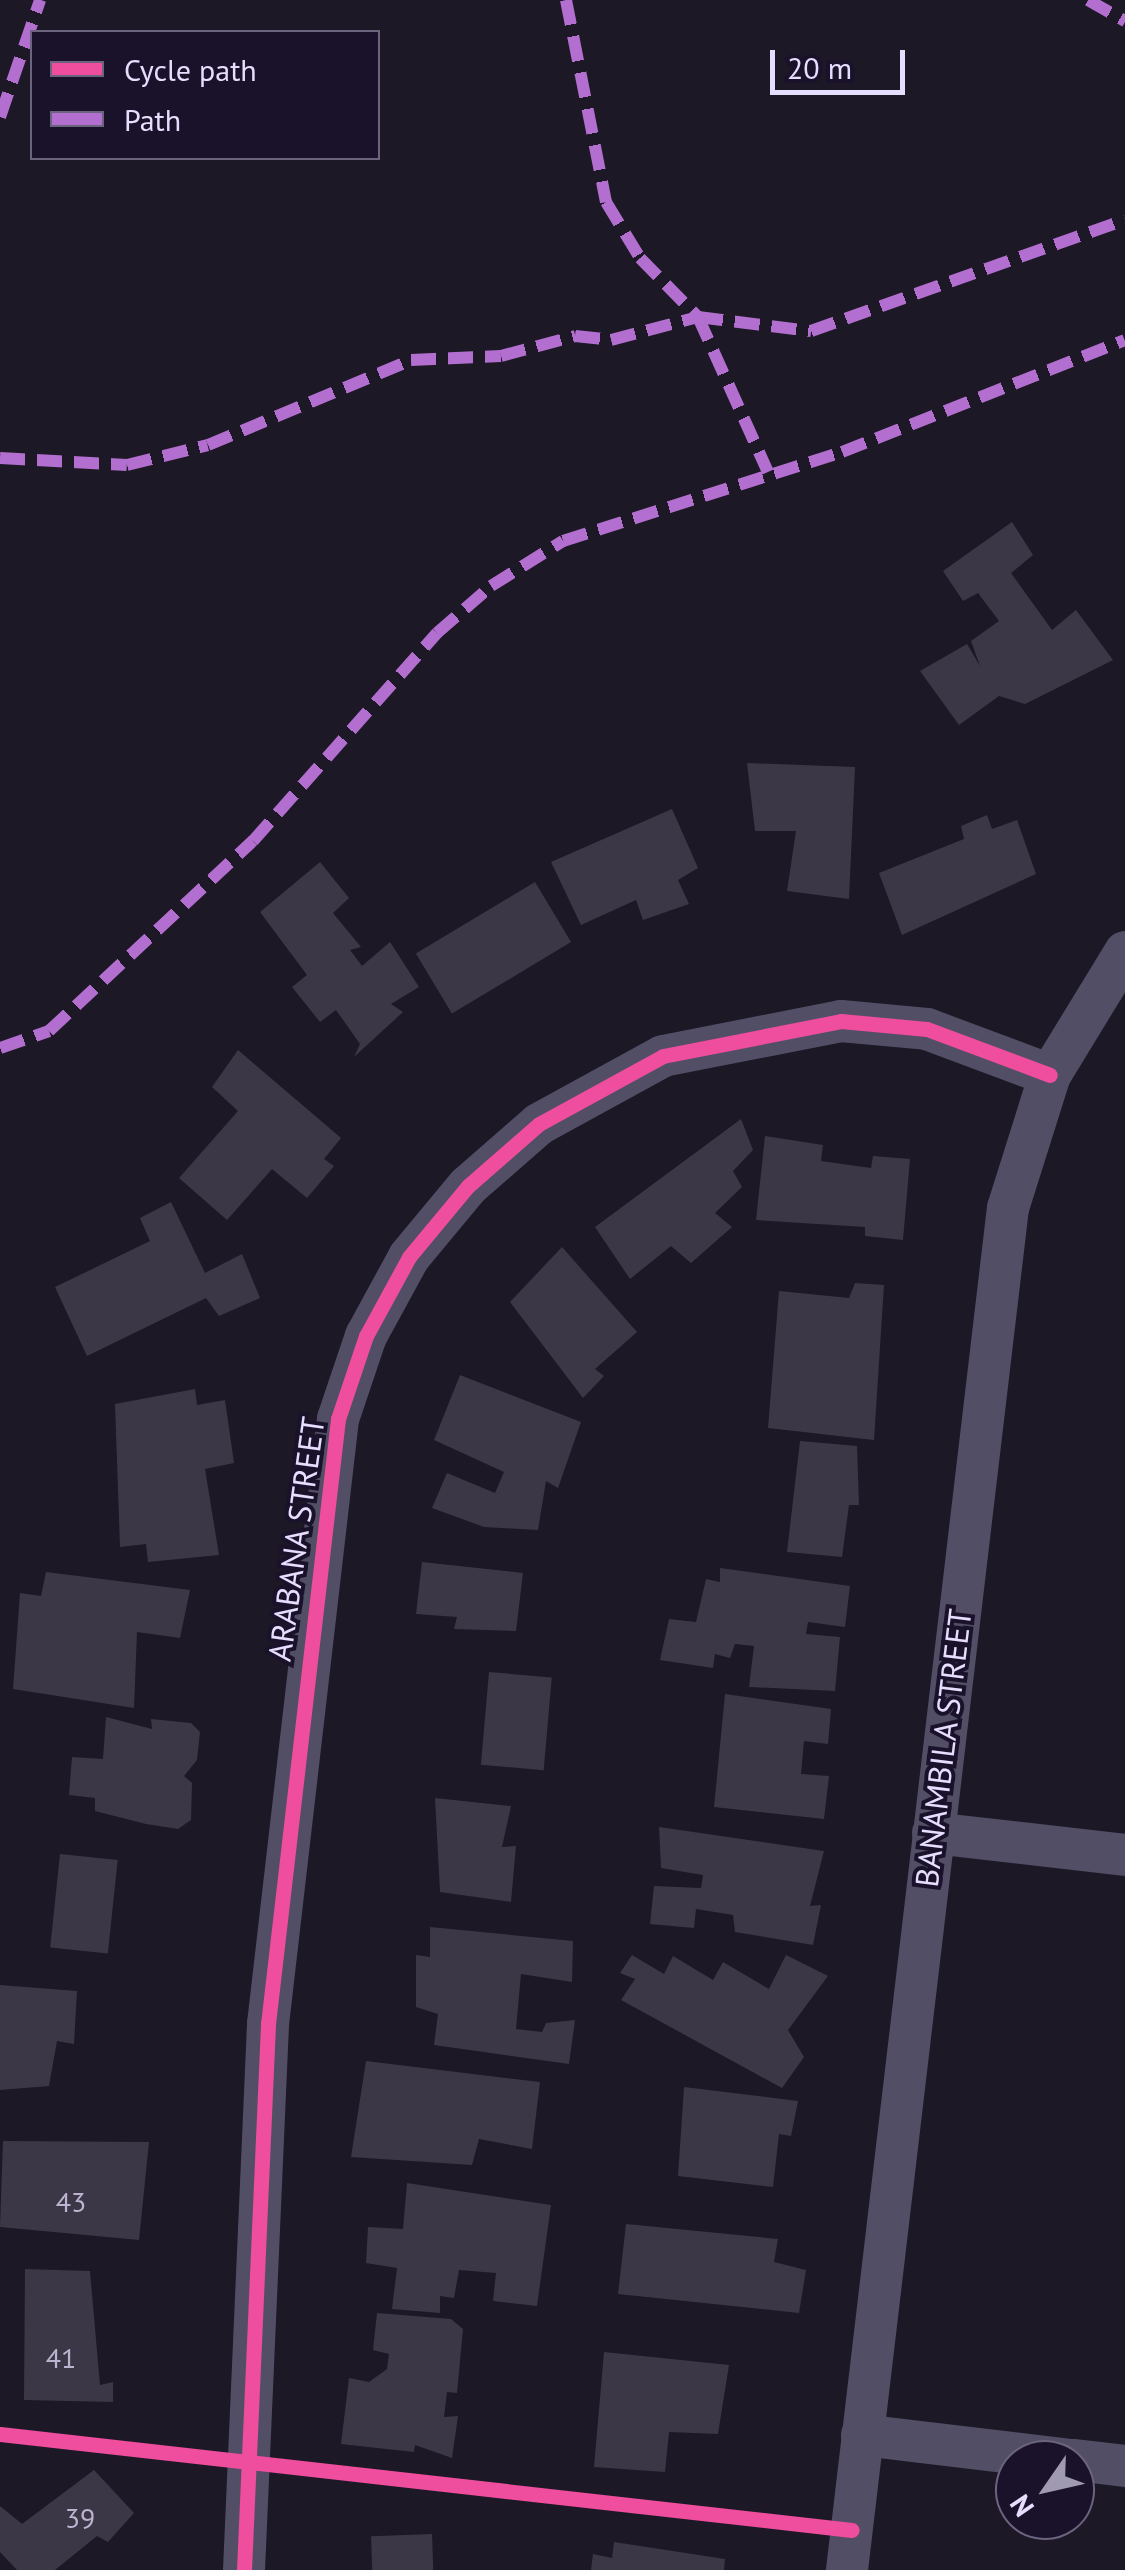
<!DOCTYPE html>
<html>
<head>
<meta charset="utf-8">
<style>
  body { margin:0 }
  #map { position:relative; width:1125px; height:2570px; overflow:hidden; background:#1c1825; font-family:"PT Sans",sans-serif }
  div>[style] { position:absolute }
  .building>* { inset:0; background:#3c3746; transform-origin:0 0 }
  .minor>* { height:42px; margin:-21px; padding:0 21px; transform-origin:21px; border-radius:21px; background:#524e66 }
  .quiet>* { height:12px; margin-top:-6px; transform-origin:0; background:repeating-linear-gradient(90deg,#b36fd0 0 25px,transparent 0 37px) }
  .cycleway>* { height:15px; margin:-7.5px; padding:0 7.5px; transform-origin:7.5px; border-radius:7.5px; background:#ef4d9e }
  span { translate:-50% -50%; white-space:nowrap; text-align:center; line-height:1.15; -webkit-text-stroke:8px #1a122b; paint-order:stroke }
  .number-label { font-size:28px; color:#bcb4d0 }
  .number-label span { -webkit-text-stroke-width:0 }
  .street-label { font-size:32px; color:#e6defe }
  .legend { position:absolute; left:30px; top:30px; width:350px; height:130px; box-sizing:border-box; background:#1a122b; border:2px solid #6c647f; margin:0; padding:12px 18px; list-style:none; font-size:30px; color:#e6defe }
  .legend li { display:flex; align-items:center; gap:20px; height:50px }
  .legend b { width:50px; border:2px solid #6c647f }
  .north { position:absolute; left:995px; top:2440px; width:100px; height:100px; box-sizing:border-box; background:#1a122b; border:2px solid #6c647f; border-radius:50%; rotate:236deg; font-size:28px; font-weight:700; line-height:40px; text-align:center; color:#e6defe }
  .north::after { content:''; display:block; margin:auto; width:35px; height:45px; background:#9f99b2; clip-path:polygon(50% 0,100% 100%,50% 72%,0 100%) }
  .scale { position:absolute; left:770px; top:50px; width:135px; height:45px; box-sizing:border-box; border:5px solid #e6defe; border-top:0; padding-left:12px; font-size:30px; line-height:35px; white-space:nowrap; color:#e6defe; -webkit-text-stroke:8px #1a122b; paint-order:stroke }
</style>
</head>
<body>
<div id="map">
  <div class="building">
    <i style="clip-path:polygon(1012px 522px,1033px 555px,1011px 573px,1052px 630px,1076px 610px,1113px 660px,1025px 704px,999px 696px,959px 725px,920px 671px,967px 644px,980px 666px,971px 641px,999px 621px,978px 593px,963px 601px,943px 571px)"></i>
    <i style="clip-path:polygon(747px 763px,855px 767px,849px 899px,787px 891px,796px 831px,755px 831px)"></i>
    <i style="clip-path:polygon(672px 809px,698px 868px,678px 880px,689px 904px,643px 920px,636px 900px,581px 925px,551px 862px)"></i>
    <i style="clip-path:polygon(987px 815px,992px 829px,1017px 820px,1036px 874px,902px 935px,879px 873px,964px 839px,961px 826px)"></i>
    <i style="clip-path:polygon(320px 862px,349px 898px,333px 913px,361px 947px,350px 950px,362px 966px,390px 942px,419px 987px,391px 1004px,403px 1012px,354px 1057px,360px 1044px,336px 1010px,320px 1022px,292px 987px,307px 975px,260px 912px)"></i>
    <i style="left:535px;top:882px;width:70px;height:139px;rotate:59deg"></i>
    <i style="clip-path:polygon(238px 1050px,341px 1138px,324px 1159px,334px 1166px,307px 1198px,272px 1169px,227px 1220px,179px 1178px,238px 1111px,212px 1087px)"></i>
    <i style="clip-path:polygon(741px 1119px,753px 1150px,733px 1171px,742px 1187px,715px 1213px,732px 1227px,691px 1263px,671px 1246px,630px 1279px,595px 1227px)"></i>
    <i style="clip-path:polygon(765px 1136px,823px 1145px,821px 1161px,871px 1168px,873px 1156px,910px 1159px,903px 1240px,865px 1236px,865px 1227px,756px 1220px)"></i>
    <i style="clip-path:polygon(171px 1202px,205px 1273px,242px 1254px,260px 1298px,219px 1316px,206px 1298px,87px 1356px,55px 1287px,150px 1241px,140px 1218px)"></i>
    <i style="clip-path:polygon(562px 1247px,637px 1332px,595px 1369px,604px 1376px,583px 1398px,510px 1302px)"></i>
    <i style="clip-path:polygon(855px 1283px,884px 1285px,874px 1440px,768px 1428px,779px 1291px,849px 1298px)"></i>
    <i style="clip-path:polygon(460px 1375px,581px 1422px,558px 1488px,546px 1481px,538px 1530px,484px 1527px,432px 1508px,447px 1473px,495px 1493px,504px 1472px,434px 1440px)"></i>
    <i style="clip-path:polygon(195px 1389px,197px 1405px,225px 1400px,234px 1463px,205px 1469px,219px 1555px,148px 1562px,146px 1544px,120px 1547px,115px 1404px)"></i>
    <i style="clip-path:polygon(800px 1441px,857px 1446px,859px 1505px,849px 1505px,842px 1557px,787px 1552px)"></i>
    <i style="clip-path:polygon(422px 1562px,523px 1573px,516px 1631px,454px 1629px,457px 1617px,416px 1614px)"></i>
    <i style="clip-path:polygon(720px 1568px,850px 1586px,845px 1627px,808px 1622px,806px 1634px,840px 1637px,835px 1691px,749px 1687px,754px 1646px,735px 1644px,730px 1658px,715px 1654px,713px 1668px,660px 1660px,669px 1619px,696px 1622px,706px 1579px,720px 1582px)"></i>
    <i style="clip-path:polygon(46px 1572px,190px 1590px,180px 1638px,137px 1632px,134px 1708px,13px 1689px,20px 1593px,41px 1596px)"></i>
    <i style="left:489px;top:1672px;width:63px;height:93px;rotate:5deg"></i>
    <i style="clip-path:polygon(725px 1694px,831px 1709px,828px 1744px,804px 1741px,801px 1774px,829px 1776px,824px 1819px,714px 1807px)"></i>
    <i style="clip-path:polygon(106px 1717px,152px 1729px,151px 1719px,191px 1723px,200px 1732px,197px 1760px,184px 1776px,192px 1783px,191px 1820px,178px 1829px,146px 1824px,95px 1811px,95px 1798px,69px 1795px,72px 1757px,103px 1759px)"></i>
    <i style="clip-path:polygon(435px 1798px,511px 1806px,502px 1847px,516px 1846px,511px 1902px,440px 1892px)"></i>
    <i style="clip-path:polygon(659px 1827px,824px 1851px,810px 1906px,821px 1905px,813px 1945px,735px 1932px,733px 1915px,696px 1909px,694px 1928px,650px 1924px,654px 1886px,701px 1888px,703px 1875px,661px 1868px)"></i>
    <i style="left:60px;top:1854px;width:58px;height:94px;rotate:6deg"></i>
    <i style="clip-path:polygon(430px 1927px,573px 1941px,572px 1982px,521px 1974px,516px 2029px,542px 2032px,546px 2023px,575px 2020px,569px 2064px,434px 2045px,438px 2014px,416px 2007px,416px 1955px,430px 1957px)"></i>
    <i style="clip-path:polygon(632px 1955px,664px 1974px,673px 1956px,713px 1980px,723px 1962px,769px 1989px,786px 1955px,828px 1976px,788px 2030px,804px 2057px,782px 2088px,621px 2000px,635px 1979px,620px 1973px)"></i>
    <i style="clip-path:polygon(0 1985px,77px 1991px,74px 2044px,57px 2041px,49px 2086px,0 2090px)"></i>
    <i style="clip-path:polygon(366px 2061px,540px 2082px,532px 2149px,479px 2139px,472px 2165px,351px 2157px)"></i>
    <i style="clip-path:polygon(684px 2087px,798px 2101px,791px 2136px,779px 2134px,773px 2187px,678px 2176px)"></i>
    <i style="clip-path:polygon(3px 2141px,149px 2142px,139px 2240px,0 2227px)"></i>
    <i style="clip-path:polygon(407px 2183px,551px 2205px,537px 2306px,493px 2301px,496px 2273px,459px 2270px,454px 2298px,440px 2296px,440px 2313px,392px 2309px,397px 2268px,366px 2263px,368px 2227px,403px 2229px)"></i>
    <i style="clip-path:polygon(626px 2224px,778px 2239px,774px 2262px,806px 2270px,799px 2313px,618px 2294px)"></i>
    <i style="clip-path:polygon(25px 2269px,90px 2271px,100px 2385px,113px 2382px,113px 2402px,24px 2400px)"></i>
    <i style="clip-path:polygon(377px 2313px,451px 2319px,463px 2329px,457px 2393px,447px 2392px,444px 2417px,458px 2416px,452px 2458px,415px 2445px,414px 2452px,341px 2444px,349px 2378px,369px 2382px,387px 2369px,389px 2354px,373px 2350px)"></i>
    <i style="clip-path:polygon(604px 2352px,729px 2365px,718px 2434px,669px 2432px,665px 2472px,594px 2467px)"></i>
    <i style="clip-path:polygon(94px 2470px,134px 2513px,108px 2542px,97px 2536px,55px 2570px,17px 2570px,0 2552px,0 2506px,22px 2524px)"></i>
    <i style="left:432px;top:2534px;width:36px;height:61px;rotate:88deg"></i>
    <i style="clip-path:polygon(614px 2542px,725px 2559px,724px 2570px,591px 2570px,593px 2554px,612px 2558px)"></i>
  </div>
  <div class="minor">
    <i style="left:933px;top:1833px;width:193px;rotate:6.5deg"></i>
    <i style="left:862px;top:2435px;width:211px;rotate:6.8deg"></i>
    <i style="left:1075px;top:2460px;width:50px;rotate:6.8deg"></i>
    <i style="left:244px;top:2570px;width:547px;rotate:-87.48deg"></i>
    <i style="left:268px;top:2024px;width:609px;rotate:-83.4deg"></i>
    <i style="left:338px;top:1419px;width:88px;rotate:-71.4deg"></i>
    <i style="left:366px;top:1336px;width:90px;rotate:-61.4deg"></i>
    <i style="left:409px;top:1257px;width:92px;rotate:-50.3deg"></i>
    <i style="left:468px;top:1186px;width:94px;rotate:-41.1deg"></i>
    <i style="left:539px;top:1124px;width:141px;rotate:-28.7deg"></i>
    <i style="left:663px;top:1056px;width:181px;rotate:-11.1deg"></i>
    <i style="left:841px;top:1021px;width:86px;rotate:5.3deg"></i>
    <i style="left:927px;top:1029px;width:131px;rotate:20.5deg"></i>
    <i style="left:847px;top:2570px;width:1371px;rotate:-83.26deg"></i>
    <i style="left:1008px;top:1208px;width:139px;rotate:-72.5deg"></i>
    <i style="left:1050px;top:1075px;width:144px;rotate:-58.6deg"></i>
  </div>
  <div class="quiet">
    <i style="left:566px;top:0;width:206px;rotate:78.8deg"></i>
    <i style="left:606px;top:202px;width:66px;rotate:58.7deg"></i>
    <i style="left:640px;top:258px;width:83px;rotate:45.5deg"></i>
    <i style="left:698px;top:317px;width:170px;rotate:65.7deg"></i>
    <i style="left:1088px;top:0;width:43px;rotate:29.6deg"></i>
    <i style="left:0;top:117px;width:124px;rotate:-71.1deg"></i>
    <i style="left:0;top:458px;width:127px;rotate:3.2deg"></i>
    <i style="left:127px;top:465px;width:83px;rotate:-13.9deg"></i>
    <i style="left:208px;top:445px;width:220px;rotate:-22.7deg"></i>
    <i style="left:411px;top:360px;width:90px;rotate:-2.5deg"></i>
    <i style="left:501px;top:356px;width:77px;rotate:-15.1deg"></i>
    <i style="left:575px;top:336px;width:36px;rotate:6deg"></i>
    <i style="left:611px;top:340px;width:90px;rotate:-14.8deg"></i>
    <i style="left:698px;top:317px;width:114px;rotate:7.1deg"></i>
    <i style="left:811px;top:331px;width:333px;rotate:-19.5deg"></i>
    <i style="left:0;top:1048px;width:52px;rotate:-19.1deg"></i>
    <i style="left:49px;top:1031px;width:279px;rotate:-43deg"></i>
    <i style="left:253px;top:841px;width:278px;rotate:-48.5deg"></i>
    <i style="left:437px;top:633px;width:72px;rotate:-41deg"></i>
    <i style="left:491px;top:586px;width:85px;rotate:-32deg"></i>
    <i style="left:563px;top:541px;width:293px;rotate:-17.7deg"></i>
    <i style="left:842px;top:452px;width:304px;rotate:-21.6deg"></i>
  </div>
  <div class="cycleway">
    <i style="left:0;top:2434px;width:857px;rotate:6.43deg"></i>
    <i style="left:244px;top:2570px;width:547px;rotate:-87.48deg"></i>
    <i style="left:268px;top:2024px;width:609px;rotate:-83.4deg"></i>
    <i style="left:338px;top:1419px;width:88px;rotate:-71.4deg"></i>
    <i style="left:366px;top:1336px;width:90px;rotate:-61.4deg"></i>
    <i style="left:409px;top:1257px;width:92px;rotate:-50.3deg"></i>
    <i style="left:468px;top:1186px;width:94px;rotate:-41.1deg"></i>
    <i style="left:539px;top:1124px;width:141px;rotate:-28.7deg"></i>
    <i style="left:663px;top:1056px;width:181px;rotate:-11.1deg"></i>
    <i style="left:841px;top:1021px;width:86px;rotate:5.3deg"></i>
    <i style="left:927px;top:1029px;width:131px;rotate:20.5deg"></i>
  </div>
  <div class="number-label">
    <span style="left:71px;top:2202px">43</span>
    <span style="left:61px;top:2358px">41</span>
    <span style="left:80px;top:2518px">39</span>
  </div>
  <div class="street-label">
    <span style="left:296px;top:1539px;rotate:-82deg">ARABANA STREET</span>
    <span style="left:943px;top:1748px;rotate:-83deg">BANAMBILA STREET</span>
  </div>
  <ul class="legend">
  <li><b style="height:12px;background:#ef4d9e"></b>Cycle path</li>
  <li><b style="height:12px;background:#b36fd0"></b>Path</li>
  </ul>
  <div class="north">N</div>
  <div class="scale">20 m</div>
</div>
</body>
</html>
